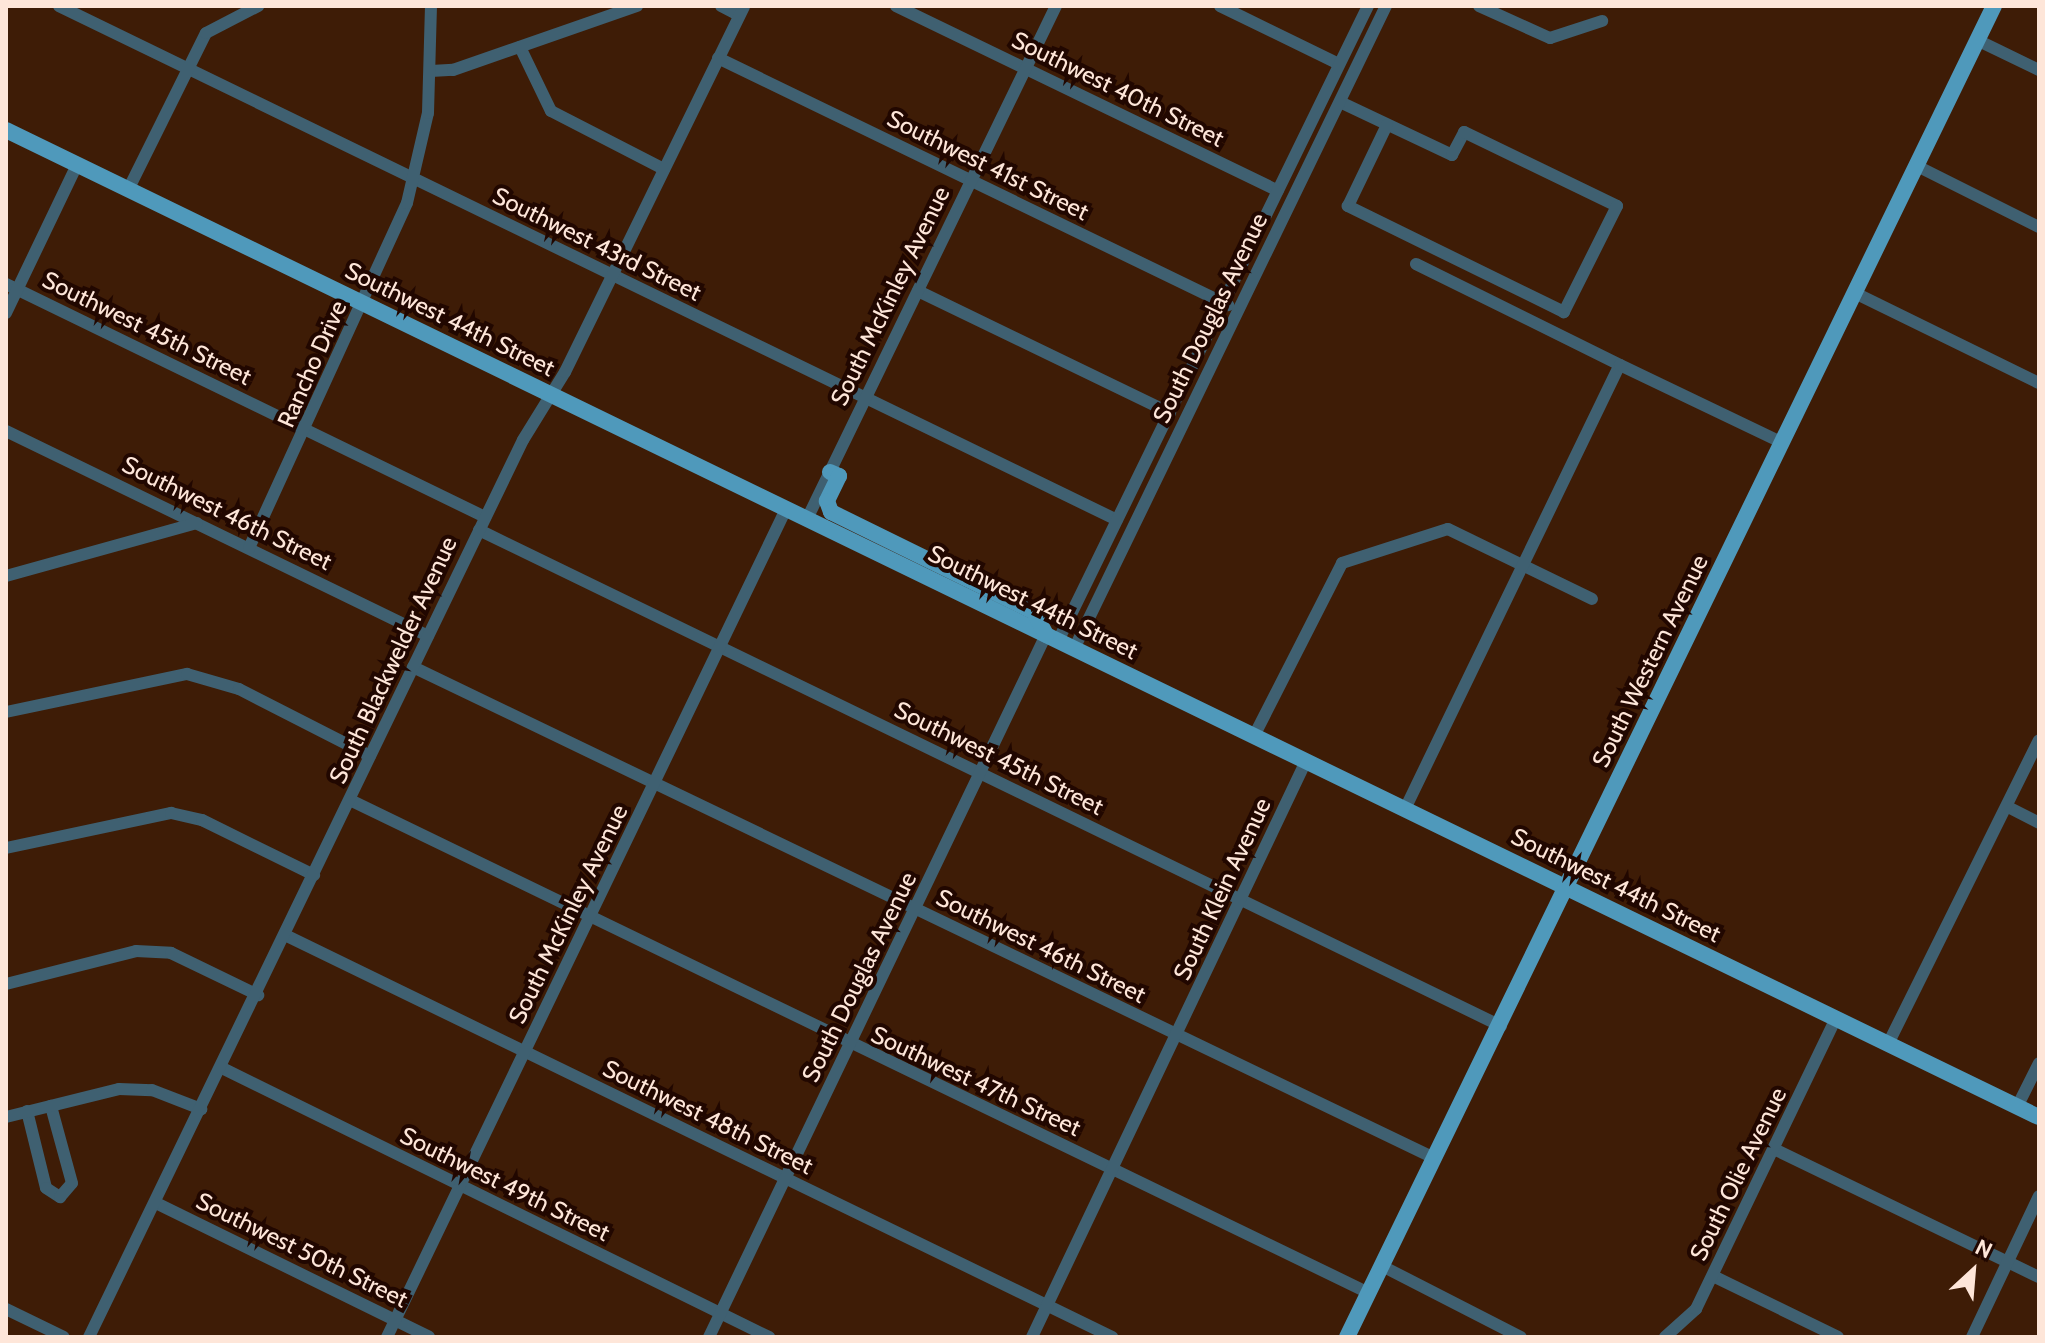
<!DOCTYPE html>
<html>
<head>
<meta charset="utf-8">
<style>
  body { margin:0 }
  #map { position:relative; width:2045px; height:1343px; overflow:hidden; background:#3e1c06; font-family:Cabin,sans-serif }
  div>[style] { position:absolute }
  .minor>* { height:12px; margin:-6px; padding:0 6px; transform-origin:6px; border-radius:6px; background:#3f6071 }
  .major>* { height:16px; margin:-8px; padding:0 8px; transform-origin:8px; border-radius:8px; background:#4f99bb }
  span { translate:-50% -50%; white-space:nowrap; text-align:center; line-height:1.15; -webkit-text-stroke:8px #210700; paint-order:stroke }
  .street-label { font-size:24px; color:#fee6d9 }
  .frame { position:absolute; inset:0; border:8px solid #fee6d9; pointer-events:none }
  .north { position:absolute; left:1933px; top:1231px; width:80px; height:80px; -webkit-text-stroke:6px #210700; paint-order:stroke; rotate:26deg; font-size:22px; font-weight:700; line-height:32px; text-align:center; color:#fee6d9 }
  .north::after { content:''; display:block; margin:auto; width:28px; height:36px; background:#fee6d9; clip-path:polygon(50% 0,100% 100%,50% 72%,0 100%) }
</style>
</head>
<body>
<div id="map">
  <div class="minor">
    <i style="left:59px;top:6px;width:1176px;rotate:25.91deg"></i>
    <i style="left:721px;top:6px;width:20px;rotate:27deg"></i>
    <i style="left:896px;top:6px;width:424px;rotate:25.8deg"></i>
    <i style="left:1220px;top:6px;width:132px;rotate:26deg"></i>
    <i style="left:1479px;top:6px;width:78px;rotate:24.3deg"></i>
    <i style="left:1550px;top:38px;width:55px;rotate:-18.1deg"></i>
    <i style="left:1977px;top:40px;width:69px;rotate:25.8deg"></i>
    <i style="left:520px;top:47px;width:71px;rotate:64.2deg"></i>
    <i style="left:551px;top:111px;width:127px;rotate:27.2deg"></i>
    <i style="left:718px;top:58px;width:567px;rotate:25.84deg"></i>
    <i style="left:431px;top:71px;width:22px;rotate:-3deg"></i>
    <i style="left:453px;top:70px;width:195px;rotate:-19.2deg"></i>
    <i style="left:1340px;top:102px;width:124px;rotate:25.3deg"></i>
    <i style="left:1452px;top:155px;width:26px;rotate:-62deg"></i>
    <i style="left:1464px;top:132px;width:170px;rotate:25.8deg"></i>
    <i style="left:1617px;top:206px;width:119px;rotate:116.6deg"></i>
    <i style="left:1564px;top:312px;width:241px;rotate:-153.9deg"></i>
    <i style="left:1348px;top:206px;width:90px;rotate:-64.3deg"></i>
    <i style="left:1917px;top:166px;width:136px;rotate:26.6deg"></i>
    <i style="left:128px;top:190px;width:175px;rotate:-63.6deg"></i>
    <i style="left:206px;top:33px;width:59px;rotate:-27.4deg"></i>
    <i style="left:1416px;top:264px;width:228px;rotate:26.3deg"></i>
    <i style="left:6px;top:284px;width:533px;rotate:25.94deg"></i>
    <i style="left:918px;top:291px;width:280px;rotate:25.8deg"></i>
    <i style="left:1855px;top:293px;width:205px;rotate:26.1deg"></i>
    <i style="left:6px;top:313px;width:164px;rotate:-64.4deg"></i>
    <i style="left:6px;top:431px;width:469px;rotate:25.9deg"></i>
    <i style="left:807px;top:519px;width:570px;rotate:-64.11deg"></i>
    <i style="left:479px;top:530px;width:1136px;rotate:25.89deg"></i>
    <i style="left:249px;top:548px;width:379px;rotate:-65.4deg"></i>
    <i style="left:407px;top:203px;width:92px;rotate:-76.9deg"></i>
    <i style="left:428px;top:113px;width:107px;rotate:-88.4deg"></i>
    <i style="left:6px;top:576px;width:198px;rotate:-15.5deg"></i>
    <i style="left:1058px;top:641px;width:707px;rotate:-63.98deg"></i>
    <i style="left:1074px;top:649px;width:715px;rotate:-64.12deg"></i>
    <i style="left:413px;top:667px;width:1133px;rotate:25.68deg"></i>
    <i style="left:6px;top:712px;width:185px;rotate:-11.9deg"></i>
    <i style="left:187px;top:674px;width:54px;rotate:16.1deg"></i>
    <i style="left:239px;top:689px;width:147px;rotate:27.1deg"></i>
    <i style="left:1254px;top:736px;width:194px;rotate:-63deg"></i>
    <i style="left:1342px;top:563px;width:111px;rotate:-17.8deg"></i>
    <i style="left:1448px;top:529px;width:160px;rotate:25.9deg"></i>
    <i style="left:350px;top:800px;width:1132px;rotate:25.82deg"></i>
    <i style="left:2008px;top:807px;width:35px;rotate:27deg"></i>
    <i style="left:1405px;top:809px;width:493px;rotate:-64.2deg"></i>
    <i style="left:1620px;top:365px;width:181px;rotate:25.6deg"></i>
    <i style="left:6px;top:848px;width:169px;rotate:-12deg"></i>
    <i style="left:171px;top:813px;width:32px;rotate:13deg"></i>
    <i style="left:202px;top:820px;width:125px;rotate:26.2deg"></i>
    <i style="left:285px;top:935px;width:920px;rotate:25.92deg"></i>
    <i style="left:6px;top:984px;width:134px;rotate:-14.2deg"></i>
    <i style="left:136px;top:951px;width:35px;rotate:3deg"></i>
    <i style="left:171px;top:953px;width:97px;rotate:25.8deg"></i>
    <i style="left:1888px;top:1044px;width:339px;rotate:-63.6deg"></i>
    <i style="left:222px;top:1068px;width:610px;rotate:26.19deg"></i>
    <i style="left:2017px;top:1107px;width:49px;rotate:-63.4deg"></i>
    <i style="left:27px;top:1111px;width:79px;rotate:76.1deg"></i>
    <i style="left:46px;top:1188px;width:17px;rotate:33deg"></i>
    <i style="left:60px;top:1197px;width:18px;rotate:-49deg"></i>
    <i style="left:72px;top:1183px;width:80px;rotate:-105.3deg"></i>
    <i style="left:6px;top:1117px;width:116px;rotate:-13.9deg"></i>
    <i style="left:119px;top:1089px;width:33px;rotate:2deg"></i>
    <i style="left:152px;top:1090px;width:53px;rotate:21.2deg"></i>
    <i style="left:1776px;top:1150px;width:292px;rotate:25.8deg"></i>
    <i style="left:156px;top:1203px;width:304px;rotate:26.1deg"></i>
    <i style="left:1382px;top:1266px;width:156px;rotate:27.1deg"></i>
    <i style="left:1713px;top:1276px;width:139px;rotate:26deg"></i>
    <i style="left:6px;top:1309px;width:64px;rotate:25.8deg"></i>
    <i style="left:89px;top:1337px;width:996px;rotate:-64.18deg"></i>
    <i style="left:523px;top:440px;width:80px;rotate:-58.3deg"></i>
    <i style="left:565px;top:372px;width:407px;rotate:-63.9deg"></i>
    <i style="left:387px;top:1337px;width:919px;rotate:-64.27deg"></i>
    <i style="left:709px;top:1337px;width:779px;rotate:-64.36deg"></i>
    <i style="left:1032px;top:1337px;width:638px;rotate:-64.56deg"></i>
    <i style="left:1665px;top:1337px;width:42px;rotate:-42.1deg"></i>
    <i style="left:1696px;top:1309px;width:323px;rotate:-64.3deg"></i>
    <i style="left:1972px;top:1337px;width:156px;rotate:-64.6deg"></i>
  </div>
  <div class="major">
    <i style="left:6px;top:130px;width:2260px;rotate:25.9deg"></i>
    <i style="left:830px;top:472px;width:10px;rotate:24deg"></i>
    <i style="left:839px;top:476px;width:28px;rotate:116deg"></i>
    <i style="left:827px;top:501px;width:12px;rotate:70deg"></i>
    <i style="left:831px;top:512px;width:226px;rotate:26.2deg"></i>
    <i style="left:1034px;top:612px;width:26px;rotate:62deg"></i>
    <i style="left:1347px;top:1337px;width:1480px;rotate:-64.08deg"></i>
  </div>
  <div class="street-label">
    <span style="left:1118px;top:89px;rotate:26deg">Southwest 40th Street</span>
    <span style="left:988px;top:165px;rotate:26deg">Southwest 41st Street</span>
    <span style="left:597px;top:244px;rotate:26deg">Southwest 43rd Street</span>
    <span style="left:890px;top:296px;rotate:-64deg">South McKinley Avenue</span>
    <span style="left:1210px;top:318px;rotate:-64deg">South Douglas Avenue</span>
    <span style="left:450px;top:319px;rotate:26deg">Southwest 44th Street</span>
    <span style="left:147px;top:328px;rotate:26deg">Southwest 45th Street</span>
    <span style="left:312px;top:364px;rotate:-66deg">Rancho Drive</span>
    <span style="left:227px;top:513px;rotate:26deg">Southwest 46th Street</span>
    <span style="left:1033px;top:602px;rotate:26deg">Southwest 44th Street</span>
    <span style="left:393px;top:660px;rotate:-65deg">South Blackwelder Avenue</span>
    <span style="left:1650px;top:661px;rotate:-64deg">South Western Avenue</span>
    <span style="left:999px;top:758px;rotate:26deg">Southwest 45th Street</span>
    <span style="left:1616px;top:885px;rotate:26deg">Southwest 44th Street</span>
    <span style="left:1222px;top:889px;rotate:-65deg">South Klein Avenue</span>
    <span style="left:568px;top:914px;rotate:-64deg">South McKinley Avenue</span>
    <span style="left:1041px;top:946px;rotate:26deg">Southwest 46th Street</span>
    <span style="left:859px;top:977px;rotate:-64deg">South Douglas Avenue</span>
    <span style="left:976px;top:1081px;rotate:25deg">Southwest 47th Street</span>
    <span style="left:708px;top:1117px;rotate:26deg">Southwest 48th Street</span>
    <span style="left:1738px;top:1174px;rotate:-64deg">South Olie Avenue</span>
    <span style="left:505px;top:1184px;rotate:26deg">Southwest 49th Street</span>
    <span style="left:302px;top:1250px;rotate:26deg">Southwest 50th Street</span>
  </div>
  <div class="frame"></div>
  <div class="north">N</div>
</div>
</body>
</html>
